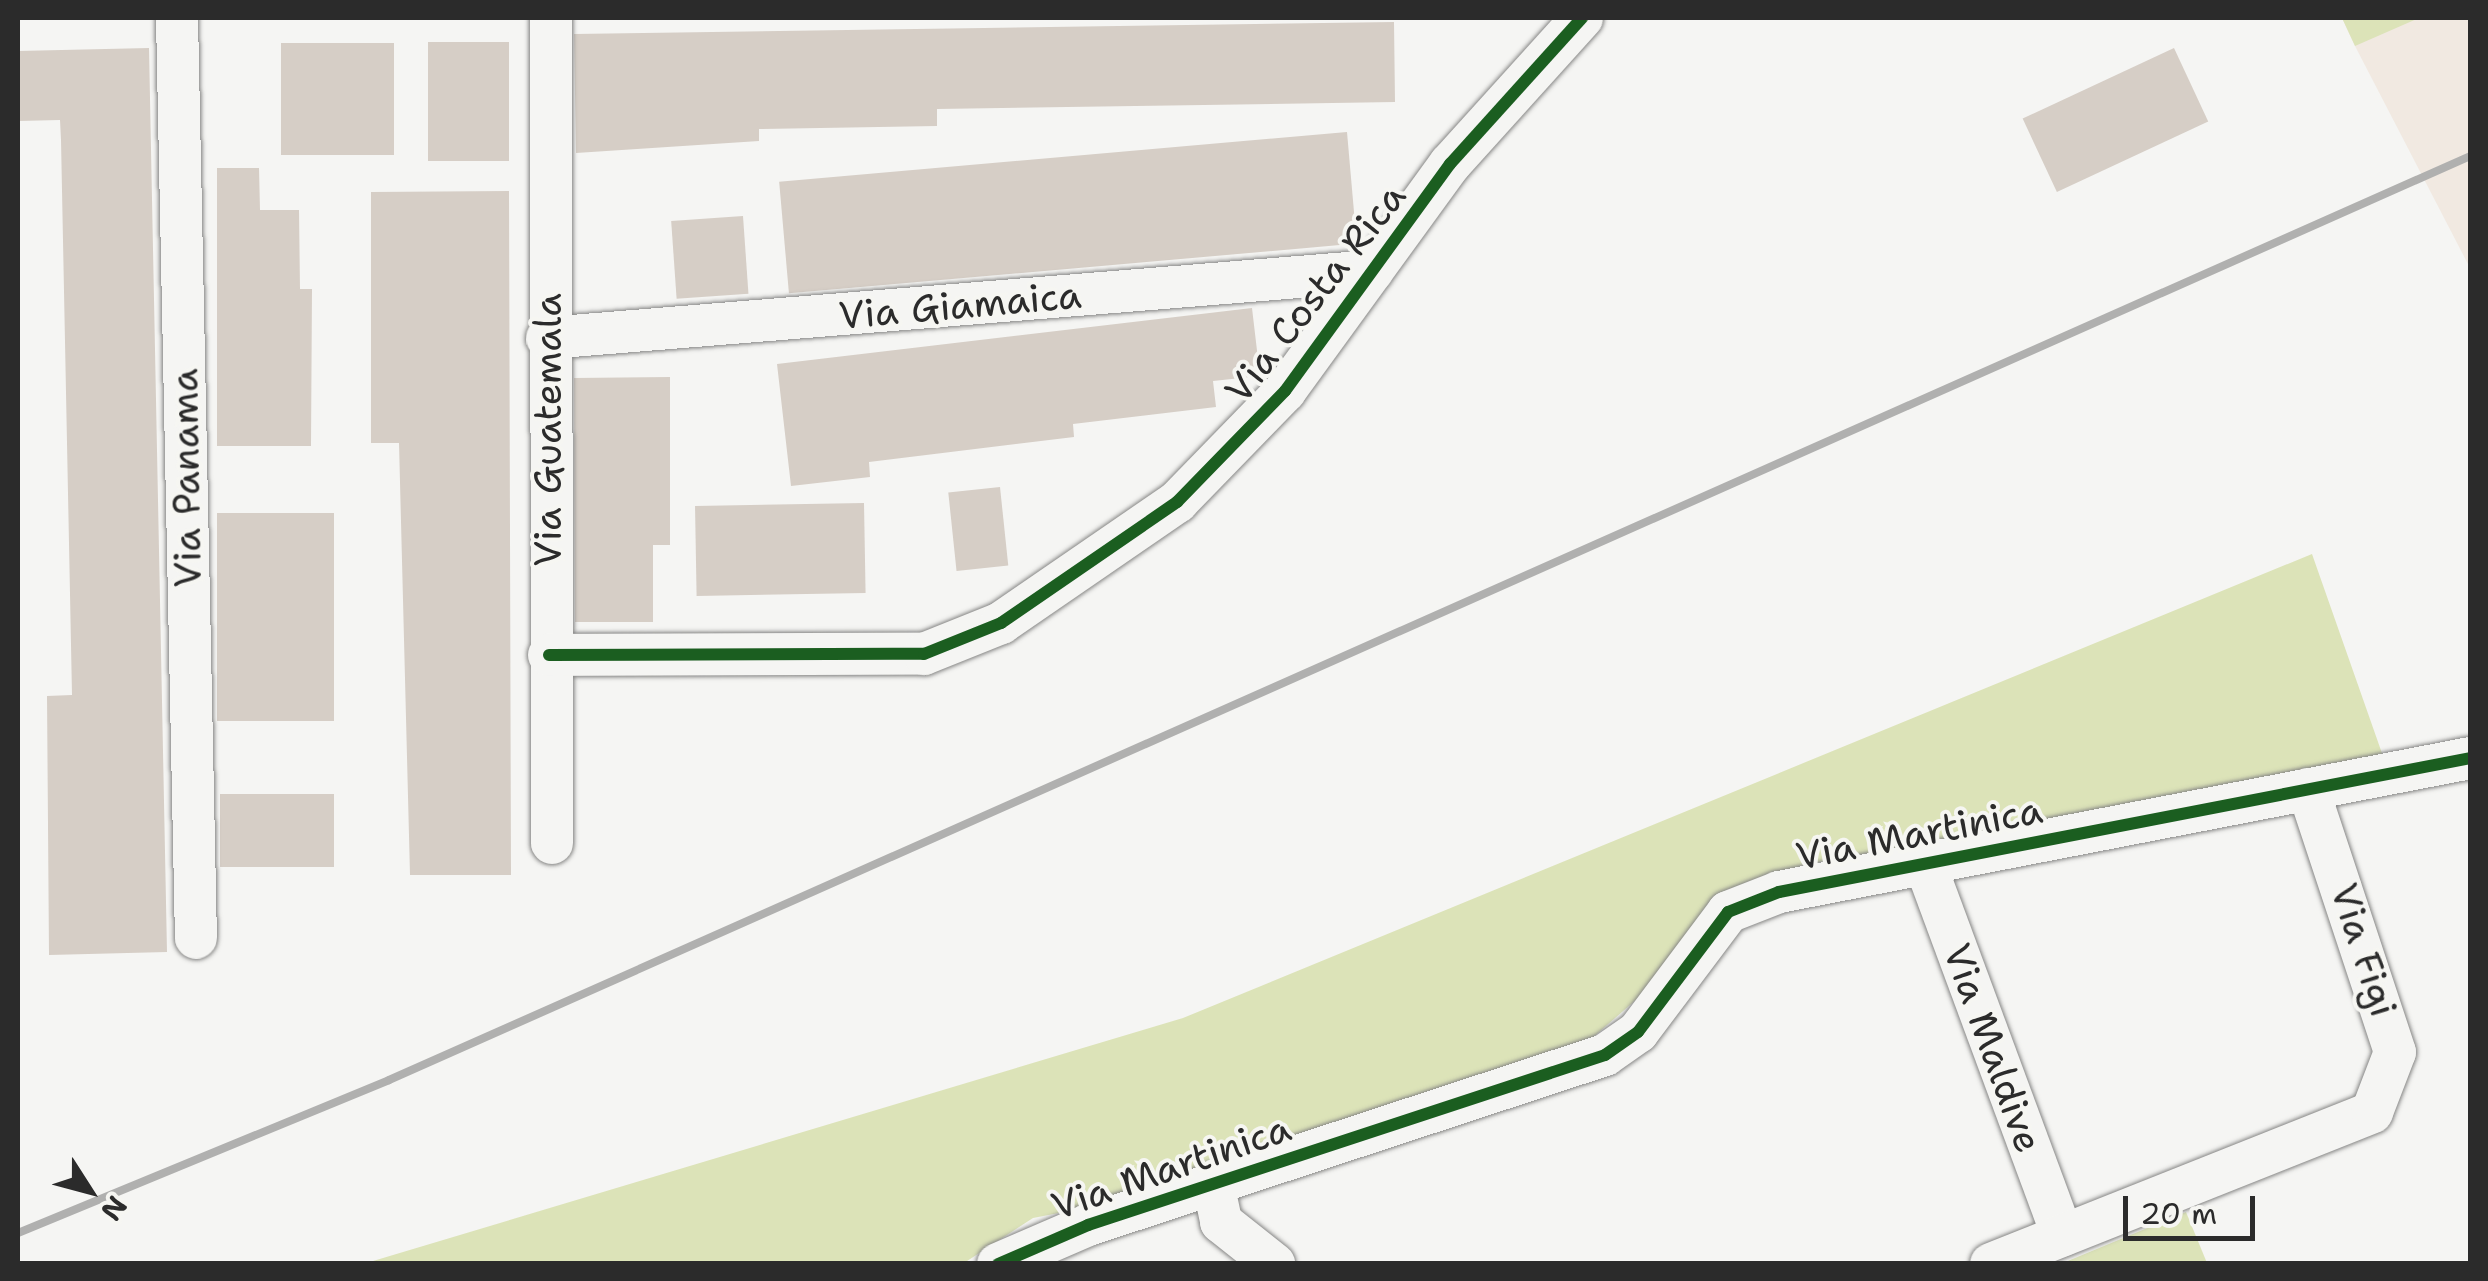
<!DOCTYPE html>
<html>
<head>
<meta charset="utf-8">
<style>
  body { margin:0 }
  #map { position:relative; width:2488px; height:1281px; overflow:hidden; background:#f5f5f3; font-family:"Shantell Sans",sans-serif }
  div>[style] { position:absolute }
  .built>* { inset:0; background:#f1e9e1 }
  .green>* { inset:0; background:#dce3b8 }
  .building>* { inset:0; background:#d6cec6; transform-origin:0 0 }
  .roads { filter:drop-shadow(0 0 2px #868685) drop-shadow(0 0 2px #868685) }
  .street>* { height:42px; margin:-21px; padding:0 21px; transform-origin:21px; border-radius:21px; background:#f5f5f3 }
  .rail>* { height:8px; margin:-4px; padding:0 4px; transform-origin:4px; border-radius:4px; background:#b0b0af }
  .cycleway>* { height:12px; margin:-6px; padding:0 6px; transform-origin:6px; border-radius:6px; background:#1b5e20 }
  span { translate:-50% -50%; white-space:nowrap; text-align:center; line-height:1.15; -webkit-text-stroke:8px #f6f6f2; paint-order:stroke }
  .street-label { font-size:38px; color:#2b2b2b }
  .frame { position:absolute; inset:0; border:20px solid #2b2b2b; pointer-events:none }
  .north { position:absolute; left:40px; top:1141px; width:100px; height:100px; -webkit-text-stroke:8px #f6f6f2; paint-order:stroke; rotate:126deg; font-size:28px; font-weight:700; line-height:40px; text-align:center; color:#2b2b2b }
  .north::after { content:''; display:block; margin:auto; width:35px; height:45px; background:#2b2b2b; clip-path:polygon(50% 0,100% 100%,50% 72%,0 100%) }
  .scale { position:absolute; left:2123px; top:1196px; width:132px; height:45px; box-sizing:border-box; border:5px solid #2b2b2b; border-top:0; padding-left:12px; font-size:30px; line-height:35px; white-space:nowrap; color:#2b2b2b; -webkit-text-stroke:8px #f6f6f2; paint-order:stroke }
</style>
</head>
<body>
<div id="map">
  <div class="built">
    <i style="clip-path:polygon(2342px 18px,2470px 18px,2470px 268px,2355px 46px)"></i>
  </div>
  <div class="green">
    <i style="clip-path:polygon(2342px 18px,2419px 18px,2355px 46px)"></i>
    <i style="clip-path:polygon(2312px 554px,2384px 759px,1803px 865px,1709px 902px,1646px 991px,1575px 1053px,1213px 1183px,1033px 1218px,964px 1263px,363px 1264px,1183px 1018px)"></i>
    <i style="clip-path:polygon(2186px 1212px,2207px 1263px,2063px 1263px)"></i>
  </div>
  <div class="building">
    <i style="clip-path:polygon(1394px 22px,1395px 102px,937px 109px,937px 126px,759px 129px,759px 141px,576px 153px,574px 34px)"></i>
    <i style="left:428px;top:42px;width:81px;height:119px"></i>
    <i style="left:281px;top:43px;width:113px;height:112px"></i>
    <i style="clip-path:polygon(149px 48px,167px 952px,49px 955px,47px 696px,72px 695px,61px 140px,60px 120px,18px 121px,18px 51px)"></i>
    <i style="left:2174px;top:48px;width:81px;height:167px;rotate:65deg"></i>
    <i style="left:1347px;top:132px;width:112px;height:570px;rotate:85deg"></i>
    <i style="clip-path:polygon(217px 168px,259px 168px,260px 210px,299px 210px,300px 289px,312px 289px,311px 446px,217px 446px)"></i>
    <i style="clip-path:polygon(509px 191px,511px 875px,410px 875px,399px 443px,371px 443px,371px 192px)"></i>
    <i style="left:743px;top:216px;width:78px;height:72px;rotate:86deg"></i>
    <i style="clip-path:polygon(1252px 308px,1260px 376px,1213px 381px,1216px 407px,1073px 424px,1074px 437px,869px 462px,870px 477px,791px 486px,777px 364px)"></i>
    <i style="clip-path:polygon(670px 377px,670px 545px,653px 545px,653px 622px,575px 622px,574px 378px)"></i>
    <i style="left:1000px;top:487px;width:79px;height:52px;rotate:84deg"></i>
    <i style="left:864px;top:503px;width:90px;height:169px;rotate:89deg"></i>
    <i style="left:217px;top:513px;width:117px;height:208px"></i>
    <i style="left:220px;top:794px;width:114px;height:73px"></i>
  </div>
  <div class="roads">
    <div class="street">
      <i style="left:177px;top:18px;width:920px;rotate:88.82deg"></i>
      <i style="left:551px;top:18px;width:825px;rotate:89.93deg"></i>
      <i style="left:547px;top:338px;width:828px;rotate:-4.64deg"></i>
      <i style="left:549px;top:655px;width:375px;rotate:-0.2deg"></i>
      <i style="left:924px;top:654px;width:83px;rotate:-21.9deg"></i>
      <i style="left:1001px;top:623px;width:214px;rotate:-34.5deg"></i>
      <i style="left:1177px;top:502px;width:155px;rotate:-45.8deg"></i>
      <i style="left:1285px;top:391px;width:281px;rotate:-54deg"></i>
      <i style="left:1450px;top:164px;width:197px;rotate:-47.9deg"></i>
      <i style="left:1924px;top:861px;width:399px;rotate:69.7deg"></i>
      <i style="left:1213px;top:1183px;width:40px;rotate:78deg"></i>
      <i style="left:1221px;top:1222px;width:68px;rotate:38.4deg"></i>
      <i style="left:998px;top:1264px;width:98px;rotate:-23.4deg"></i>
      <i style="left:1088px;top:1225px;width:544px;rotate:-18.2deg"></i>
      <i style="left:1605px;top:1055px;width:40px;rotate:-34.9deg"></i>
      <i style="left:1638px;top:1032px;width:150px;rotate:-53.1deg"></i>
      <i style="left:1728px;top:912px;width:55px;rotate:-21.4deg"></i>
      <i style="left:1779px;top:892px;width:704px;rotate:-10.97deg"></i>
      <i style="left:1991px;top:1264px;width:410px;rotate:-21.7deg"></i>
      <i style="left:2372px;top:1112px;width:64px;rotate:-69deg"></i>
      <i style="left:2395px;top:1052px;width:277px;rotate:-108.3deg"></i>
    </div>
  </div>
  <div class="rail">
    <i style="left:18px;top:1233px;width:401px;rotate:-22.4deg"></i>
    <i style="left:389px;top:1080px;width:2277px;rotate:-23.94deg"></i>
  </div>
  <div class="cycleway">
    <i style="left:549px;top:655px;width:375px;rotate:-0.2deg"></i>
    <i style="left:924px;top:654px;width:83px;rotate:-21.9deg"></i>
    <i style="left:1001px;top:623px;width:214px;rotate:-34.5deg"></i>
    <i style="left:1177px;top:502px;width:155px;rotate:-45.8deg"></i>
    <i style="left:1285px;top:391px;width:281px;rotate:-54deg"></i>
    <i style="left:1450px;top:164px;width:197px;rotate:-47.9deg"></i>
    <i style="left:998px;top:1264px;width:98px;rotate:-23.4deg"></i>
    <i style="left:1088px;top:1225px;width:544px;rotate:-18.2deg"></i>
    <i style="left:1605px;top:1055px;width:40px;rotate:-34.9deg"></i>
    <i style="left:1638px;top:1032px;width:150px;rotate:-53.1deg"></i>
    <i style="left:1728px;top:912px;width:55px;rotate:-21.4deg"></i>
    <i style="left:1779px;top:892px;width:704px;rotate:-10.97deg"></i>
  </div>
  <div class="street-label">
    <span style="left:1315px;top:293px;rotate:-52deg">Via Costa Rica</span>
    <span style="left:960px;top:305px;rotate:-5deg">Via Giamaica</span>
    <span style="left:548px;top:430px;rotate:-90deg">Via Guatemala</span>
    <span style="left:186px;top:478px;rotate:-91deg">Via Panama</span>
    <span style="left:1919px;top:833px;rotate:-11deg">Via Martinica</span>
    <span style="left:2364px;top:950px;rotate:72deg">Via Figi</span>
    <span style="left:1993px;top:1048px;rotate:70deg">Via Maldive</span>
    <span style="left:1171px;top:1167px;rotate:-19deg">Via Martinica</span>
  </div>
  <div class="frame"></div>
  <div class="north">N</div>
  <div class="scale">20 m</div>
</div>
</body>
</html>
